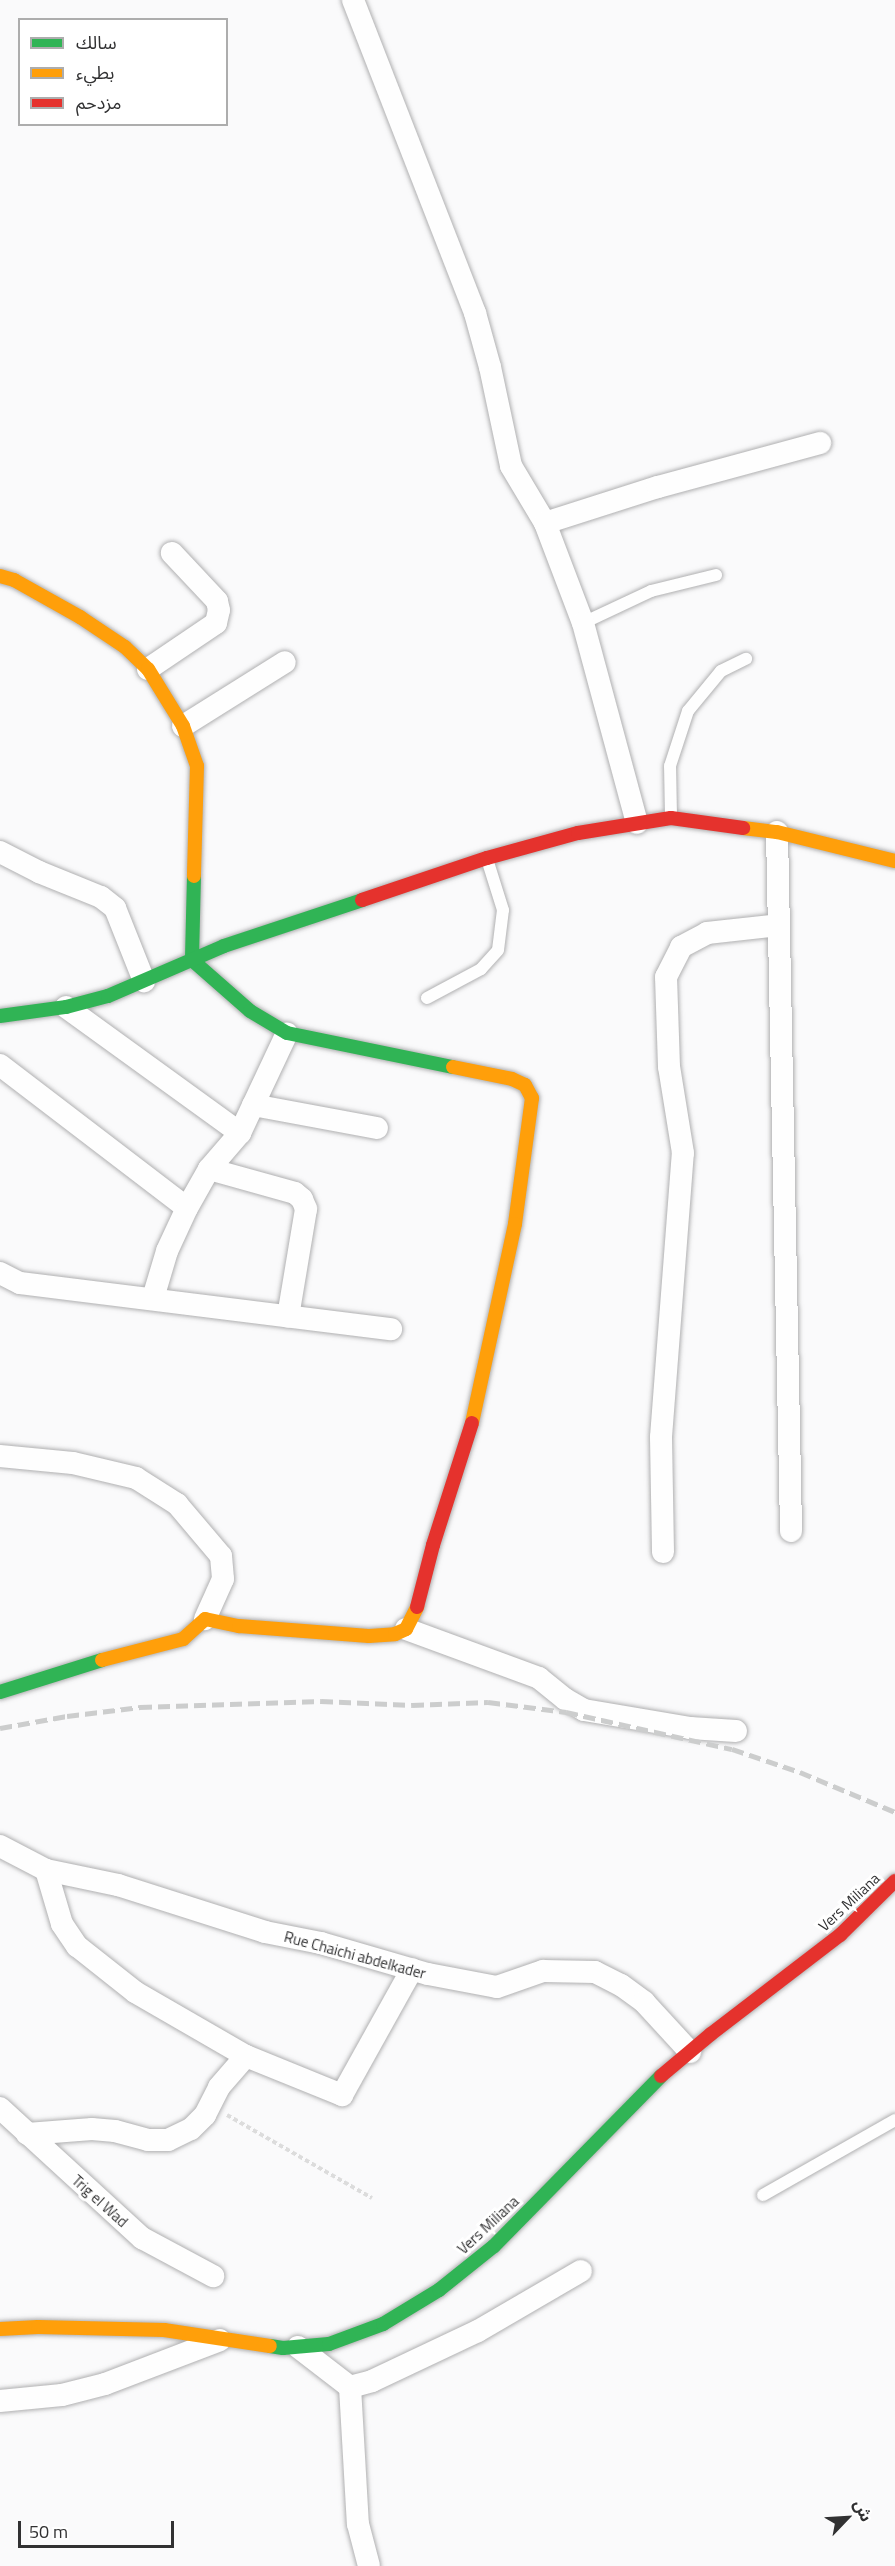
<!DOCTYPE html>
<html>
<head>
<meta charset="utf-8">
<style>
  body { margin:0 }
  #map { position:relative; width:895px; height:2566px; overflow:hidden; background:#fafafb; font-family:"Titillium Web","Noto Sans Arabic",sans-serif }
  div>[style] { position:absolute }
  .path>* { height:4px; margin-top:-2px; transform-origin:0; background:repeating-linear-gradient(90deg,#dcdcdc 0 4.5px,transparent 0 7.5px) }
  .roads { filter:drop-shadow(0 0 2px #b0b0b1) drop-shadow(0 0 2px #b0b0b1) }
  .lane>* { height:12px; margin:-6px; padding:0 6px; transform-origin:6px; border-radius:6px; background:#fefefe }
  .street>* { height:22px; margin:-11px; padding:0 11px; transform-origin:11px; border-radius:11px; background:#fefefe }
  .fast>* { height:14px; margin:-7px; padding:0 7px; transform-origin:7px; border-radius:7px; background:#30b455 }
  .slow>* { height:14px; margin:-7px; padding:0 7px; transform-origin:7px; border-radius:7px; background:#ff9f0a }
  .jam>* { height:14px; margin:-7px; padding:0 7px; transform-origin:7px; border-radius:7px; background:#e5322d }
  .rail>* { height:4.5px; margin-top:-2.25px; transform-origin:0; background:repeating-linear-gradient(90deg,#cccdcd 0 12px,transparent 0 18px) }
  span { translate:-50% -50%; white-space:nowrap; text-align:center; line-height:1.15; -webkit-text-stroke:6px #fff; paint-order:stroke }
  .street-label { font-size:15px; color:#313132 }
  .legend { position:absolute; left:18px; top:18px; width:210px; height:108px; box-sizing:border-box; background:#fff; border:2px solid #adadad; margin:0; padding:8px 10px; list-style:none; font-size:18px; color:#313132 }
  .legend li { display:flex; align-items:center; gap:12px; height:30px }
  .legend b { width:30px; border:2px solid #adadad }
  .north { position:absolute; left:817px; top:2488px; width:60px; height:60px; -webkit-text-stroke:4px #fff; paint-order:stroke; rotate:65deg; font-size:16px; font-weight:700; line-height:24px; text-align:center; color:#313132 }
  .north::after { content:''; display:block; margin:auto; width:21px; height:27px; background:#313132; clip-path:polygon(50% 0,100% 100%,50% 72%,0 100%) }
  .scale { position:absolute; left:18px; top:2521px; width:156px; height:27px; box-sizing:border-box; border:3px solid #313132; border-top:0; padding-left:8px; font-size:18px; line-height:21px; white-space:nowrap; color:#313132; -webkit-text-stroke:4px #fff; paint-order:stroke }
</style>
</head>
<body>
<div id="map">
  <div class="path">
    <i style="left:227px;top:2115px;width:167px;rotate:29.8deg"></i>
  </div>
  <div class="roads">
    <div class="lane">
      <i style="left:583px;top:623px;width:75px;rotate:-25.2deg"></i>
      <i style="left:651px;top:591px;width:67px;rotate:-13.8deg"></i>
      <i style="left:671px;top:816px;width:50px;rotate:-91.1deg"></i>
      <i style="left:670px;top:766px;width:58px;rotate:-71.9deg"></i>
      <i style="left:688px;top:711px;width:52px;rotate:-50.5deg"></i>
      <i style="left:721px;top:671px;width:28px;rotate:-26deg"></i>
      <i style="left:427px;top:998px;width:61px;rotate:-28.2deg"></i>
      <i style="left:481px;top:969px;width:25px;rotate:-48deg"></i>
      <i style="left:498px;top:950px;width:40px;rotate:-82.9deg"></i>
      <i style="left:503px;top:910px;width:53px;rotate:-107.4deg"></i>
      <i style="left:763px;top:2195px;width:152px;rotate:-29.6deg"></i>
    </div>
    <div class="street">
      <i style="left:353px;top:0;width:336px;rotate:68.7deg"></i>
      <i style="left:475px;top:313px;width:56px;rotate:74.5deg"></i>
      <i style="left:490px;top:367px;width:101px;rotate:78deg"></i>
      <i style="left:511px;top:466px;width:66px;rotate:59.2deg"></i>
      <i style="left:545px;top:523px;width:107px;rotate:69.2deg"></i>
      <i style="left:583px;top:623px;width:207px;rotate:74.9deg"></i>
      <i style="left:545px;top:523px;width:119px;rotate:-17.7deg"></i>
      <i style="left:658px;top:487px;width:168px;rotate:-15.2deg"></i>
      <i style="left:148px;top:669px;width:82px;rotate:-34.1deg"></i>
      <i style="left:216px;top:623px;width:13px;rotate:-77deg"></i>
      <i style="left:219px;top:610px;width:9px;rotate:-103deg"></i>
      <i style="left:217px;top:601px;width:66px;rotate:-133.2deg"></i>
      <i style="left:183px;top:726px;width:120px;rotate:-32.1deg"></i>
      <i style="left:777px;top:832px;width:699px;rotate:88.85deg"></i>
      <i style="left:0;top:852px;width:44px;rotate:27.1deg"></i>
      <i style="left:39px;top:872px;width:67px;rotate:22deg"></i>
      <i style="left:101px;top:897px;width:18px;rotate:38deg"></i>
      <i style="left:115px;top:908px;width:79px;rotate:68.3deg"></i>
      <i style="left:66px;top:1007px;width:215px;rotate:35.9deg"></i>
      <i style="left:0;top:1065px;width:235px;rotate:37.4deg"></i>
      <i style="left:253px;top:1105px;width:126px;rotate:10.5deg"></i>
      <i style="left:209px;top:1169px;width:89px;rotate:15.6deg"></i>
      <i style="left:295px;top:1193px;width:9px;rotate:41deg"></i>
      <i style="left:302px;top:1199px;width:11px;rotate:68deg"></i>
      <i style="left:306px;top:1209px;width:109px;rotate:99.5deg"></i>
      <i style="left:0;top:1273px;width:22px;rotate:27deg"></i>
      <i style="left:20px;top:1283px;width:374px;rotate:7.1deg"></i>
      <i style="left:153px;top:1298px;width:49px;rotate:-73.4deg"></i>
      <i style="left:167px;top:1251px;width:47px;rotate:-65.1deg"></i>
      <i style="left:187px;top:1208px;width:45px;rotate:-60.6deg"></i>
      <i style="left:209px;top:1169px;width:48px;rotate:-49.3deg"></i>
      <i style="left:240px;top:1133px;width:110px;rotate:-64.8deg"></i>
      <i style="left:0;top:1456px;width:73px;rotate:5.5deg"></i>
      <i style="left:73px;top:1463px;width:65px;rotate:13.4deg"></i>
      <i style="left:136px;top:1478px;width:49px;rotate:32.4deg"></i>
      <i style="left:177px;top:1504px;width:68px;rotate:49.8deg"></i>
      <i style="left:221px;top:1556px;width:23px;rotate:85deg"></i>
      <i style="left:223px;top:1579px;width:44px;rotate:114.2deg"></i>
      <i style="left:663px;top:1552px;width:115px;rotate:-91deg"></i>
      <i style="left:661px;top:1437px;width:285px;rotate:-85.6deg"></i>
      <i style="left:683px;top:1153px;width:87px;rotate:-99.2deg"></i>
      <i style="left:669px;top:1067px;width:90px;rotate:-91.9deg"></i>
      <i style="left:666px;top:977px;width:34px;rotate:-63deg"></i>
      <i style="left:681px;top:947px;width:30px;rotate:-28deg"></i>
      <i style="left:707px;top:933px;width:72px;rotate:-6.3deg"></i>
      <i style="left:406px;top:1629px;width:142px;rotate:20.2deg"></i>
      <i style="left:539px;top:1678px;width:33px;rotate:39deg"></i>
      <i style="left:565px;top:1699px;width:22px;rotate:30deg"></i>
      <i style="left:584px;top:1710px;width:108px;rotate:9.6deg"></i>
      <i style="left:690px;top:1728px;width:46px;rotate:3.7deg"></i>
      <i style="left:0;top:1846px;width:52px;rotate:27.6deg"></i>
      <i style="left:46px;top:1870px;width:74px;rotate:11.8deg"></i>
      <i style="left:118px;top:1885px;width:154px;rotate:17.7deg"></i>
      <i style="left:265px;top:1932px;width:57px;rotate:11.1deg"></i>
      <i style="left:321px;top:1943px;width:111px;rotate:16.2deg"></i>
      <i style="left:428px;top:1974px;width:70px;rotate:10.7deg"></i>
      <i style="left:497px;top:1987px;width:49px;rotate:-19.2deg"></i>
      <i style="left:543px;top:1971px;width:52px;rotate:1.1deg"></i>
      <i style="left:595px;top:1972px;width:29px;rotate:27deg"></i>
      <i style="left:621px;top:1985px;width:29px;rotate:36deg"></i>
      <i style="left:644px;top:2002px;width:68px;rotate:47.4deg"></i>
      <i style="left:46px;top:1870px;width:56px;rotate:73.5deg"></i>
      <i style="left:62px;top:1924px;width:27px;rotate:56deg"></i>
      <i style="left:77px;top:1946px;width:74px;rotate:38.4deg"></i>
      <i style="left:135px;top:1992px;width:128px;rotate:30deg"></i>
      <i style="left:246px;top:2056px;width:104px;rotate:22.1deg"></i>
      <i style="left:342px;top:2095px;width:144px;rotate:-60.9deg"></i>
      <i style="left:0;top:2108px;width:193px;rotate:42.5deg"></i>
      <i style="left:142px;top:2238px;width:81px;rotate:28.2deg"></i>
      <i style="left:27px;top:2134px;width:65px;rotate:-4.4deg"></i>
      <i style="left:92px;top:2129px;width:23px;rotate:5deg"></i>
      <i style="left:115px;top:2131px;width:34px;rotate:15deg"></i>
      <i style="left:148px;top:2140px;width:20px"></i>
      <i style="left:168px;top:2140px;width:25px;rotate:-26deg"></i>
      <i style="left:191px;top:2129px;width:20px;rotate:-45deg"></i>
      <i style="left:205px;top:2115px;width:31px;rotate:-63deg"></i>
      <i style="left:219px;top:2087px;width:41px;rotate:-48.9deg"></i>
      <i style="left:298px;top:2347px;width:66px;rotate:37.6deg"></i>
      <i style="left:350px;top:2387px;width:23px;rotate:-15deg"></i>
      <i style="left:372px;top:2381px;width:117px;rotate:-25.3deg"></i>
      <i style="left:478px;top:2331px;width:119px;rotate:-30.2deg"></i>
      <i style="left:350px;top:2387px;width:137px;rotate:86.7deg"></i>
      <i style="left:358px;top:2524px;width:43px;rotate:75.3deg"></i>
      <i style="left:0;top:2401px;width:62px;rotate:-5.5deg"></i>
      <i style="left:62px;top:2395px;width:44px;rotate:-14.3deg"></i>
      <i style="left:105px;top:2384px;width:123px;rotate:-20.9deg"></i>
    </div>
    <div class="fast">
      <i style="left:194px;top:876px;width:84px;rotate:91.4deg"></i>
      <i style="left:192px;top:960px;width:77px;rotate:41.3deg"></i>
      <i style="left:250px;top:1011px;width:43px;rotate:30.7deg"></i>
      <i style="left:287px;top:1033px;width:169px;rotate:11.6deg"></i>
      <i style="left:0;top:1016px;width:67px;rotate:-7.8deg"></i>
      <i style="left:66px;top:1007px;width:43px;rotate:-14.7deg"></i>
      <i style="left:108px;top:996px;width:126px;rotate:-23.3deg"></i>
      <i style="left:224px;top:946px;width:145px;rotate:-18.4deg"></i>
      <i style="left:0;top:1692px;width:107px;rotate:-17.4deg"></i>
      <i style="left:270px;top:2346px;width:13px;rotate:9deg"></i>
      <i style="left:283px;top:2348px;width:46px;rotate:-5deg"></i>
      <i style="left:329px;top:2344px;width:58px;rotate:-20.3deg"></i>
      <i style="left:383px;top:2324px;width:66px;rotate:-31.3deg"></i>
      <i style="left:439px;top:2290px;width:70px;rotate:-38.7deg"></i>
      <i style="left:494px;top:2246px;width:238px;rotate:-45.5deg"></i>
    </div>
    <div class="slow">
      <i style="left:0;top:576px;width:15px;rotate:16deg"></i>
      <i style="left:14px;top:580px;width:76px;rotate:29.3deg"></i>
      <i style="left:80px;top:617px;width:54px;rotate:33.7deg"></i>
      <i style="left:125px;top:647px;width:32px;rotate:44deg"></i>
      <i style="left:148px;top:669px;width:67px;rotate:58.4deg"></i>
      <i style="left:183px;top:726px;width:42px;rotate:70.7deg"></i>
      <i style="left:197px;top:766px;width:110px;rotate:91.6deg"></i>
      <i style="left:743px;top:828px;width:34px;rotate:7deg"></i>
      <i style="left:777px;top:832px;width:122px;rotate:13.8deg"></i>
      <i style="left:453px;top:1067px;width:60px;rotate:11.5deg"></i>
      <i style="left:512px;top:1079px;width:14px;rotate:25deg"></i>
      <i style="left:525px;top:1085px;width:15px;rotate:62deg"></i>
      <i style="left:532px;top:1098px;width:127px;rotate:97.7deg"></i>
      <i style="left:515px;top:1224px;width:204px;rotate:102.2deg"></i>
      <i style="left:102px;top:1660px;width:84px;rotate:-14.5deg"></i>
      <i style="left:183px;top:1639px;width:30px;rotate:-42deg"></i>
      <i style="left:205px;top:1619px;width:35px;rotate:12deg"></i>
      <i style="left:239px;top:1626px;width:130px;rotate:4.4deg"></i>
      <i style="left:369px;top:1636px;width:26px;rotate:-4deg"></i>
      <i style="left:395px;top:1634px;width:12px;rotate:-24deg"></i>
      <i style="left:406px;top:1629px;width:25px;rotate:-63deg"></i>
      <i style="left:0;top:2329px;width:38px;rotate:-3deg"></i>
      <i style="left:38px;top:2327px;width:126px;rotate:1.4deg"></i>
      <i style="left:164px;top:2330px;width:107px;rotate:8.6deg"></i>
    </div>
    <div class="jam">
      <i style="left:362px;top:900px;width:132px;rotate:-18.6deg"></i>
      <i style="left:487px;top:858px;width:94px;rotate:-15.4deg"></i>
      <i style="left:578px;top:833px;width:94px;rotate:-9.2deg"></i>
      <i style="left:671px;top:818px;width:73px;rotate:7.9deg"></i>
      <i style="left:417px;top:1607px;width:64px;rotate:-75.5deg"></i>
      <i style="left:433px;top:1545px;width:128px;rotate:-72.3deg"></i>
      <i style="left:661px;top:2076px;width:65px;rotate:-40deg"></i>
      <i style="left:711px;top:2034px;width:163px;rotate:-37.5deg"></i>
      <i style="left:840px;top:1935px;width:77px;rotate:-44.5deg"></i>
    </div>
  </div>
  <div class="rail">
    <i style="left:0;top:1728px;width:68px;rotate:-10.2deg"></i>
    <i style="left:67px;top:1716px;width:74px;rotate:-7deg"></i>
    <i style="left:140px;top:1707px;width:181px;rotate:-1.9deg"></i>
    <i style="left:321px;top:1701px;width:91px;rotate:2.5deg"></i>
    <i style="left:412px;top:1705px;width:76px;rotate:-2.3deg"></i>
    <i style="left:488px;top:1702px;width:79px;rotate:7.3deg"></i>
    <i style="left:566px;top:1712px;width:170px;rotate:12.6deg"></i>
    <i style="left:732px;top:1749px;width:72px;rotate:18.7deg"></i>
    <i style="left:800px;top:1772px;width:103px;rotate:22.8deg"></i>
  </div>
  <div class="street-label">
    <span style="left:849px;top:1902px;rotate:-43deg">Vers Miliana</span>
    <span style="left:355px;top:1955px;rotate:15deg">Rue Chaichi abdelkader</span>
    <span style="left:100px;top:2201px;rotate:42deg">Trig el Wad</span>
    <span style="left:488px;top:2225px;rotate:-43deg">Vers Miliana</span>
  </div>
  <ul class="legend">
  <li><b style="height:8px;background:#30b455"></b>سالك</li>
  <li><b style="height:8px;background:#ff9f0a"></b>بطيء</li>
  <li><b style="height:8px;background:#e5322d"></b>مزدحم</li>
  </ul>
  <div class="north">ش</div>
  <div class="scale">50 m</div>
</div>
</body>
</html>
